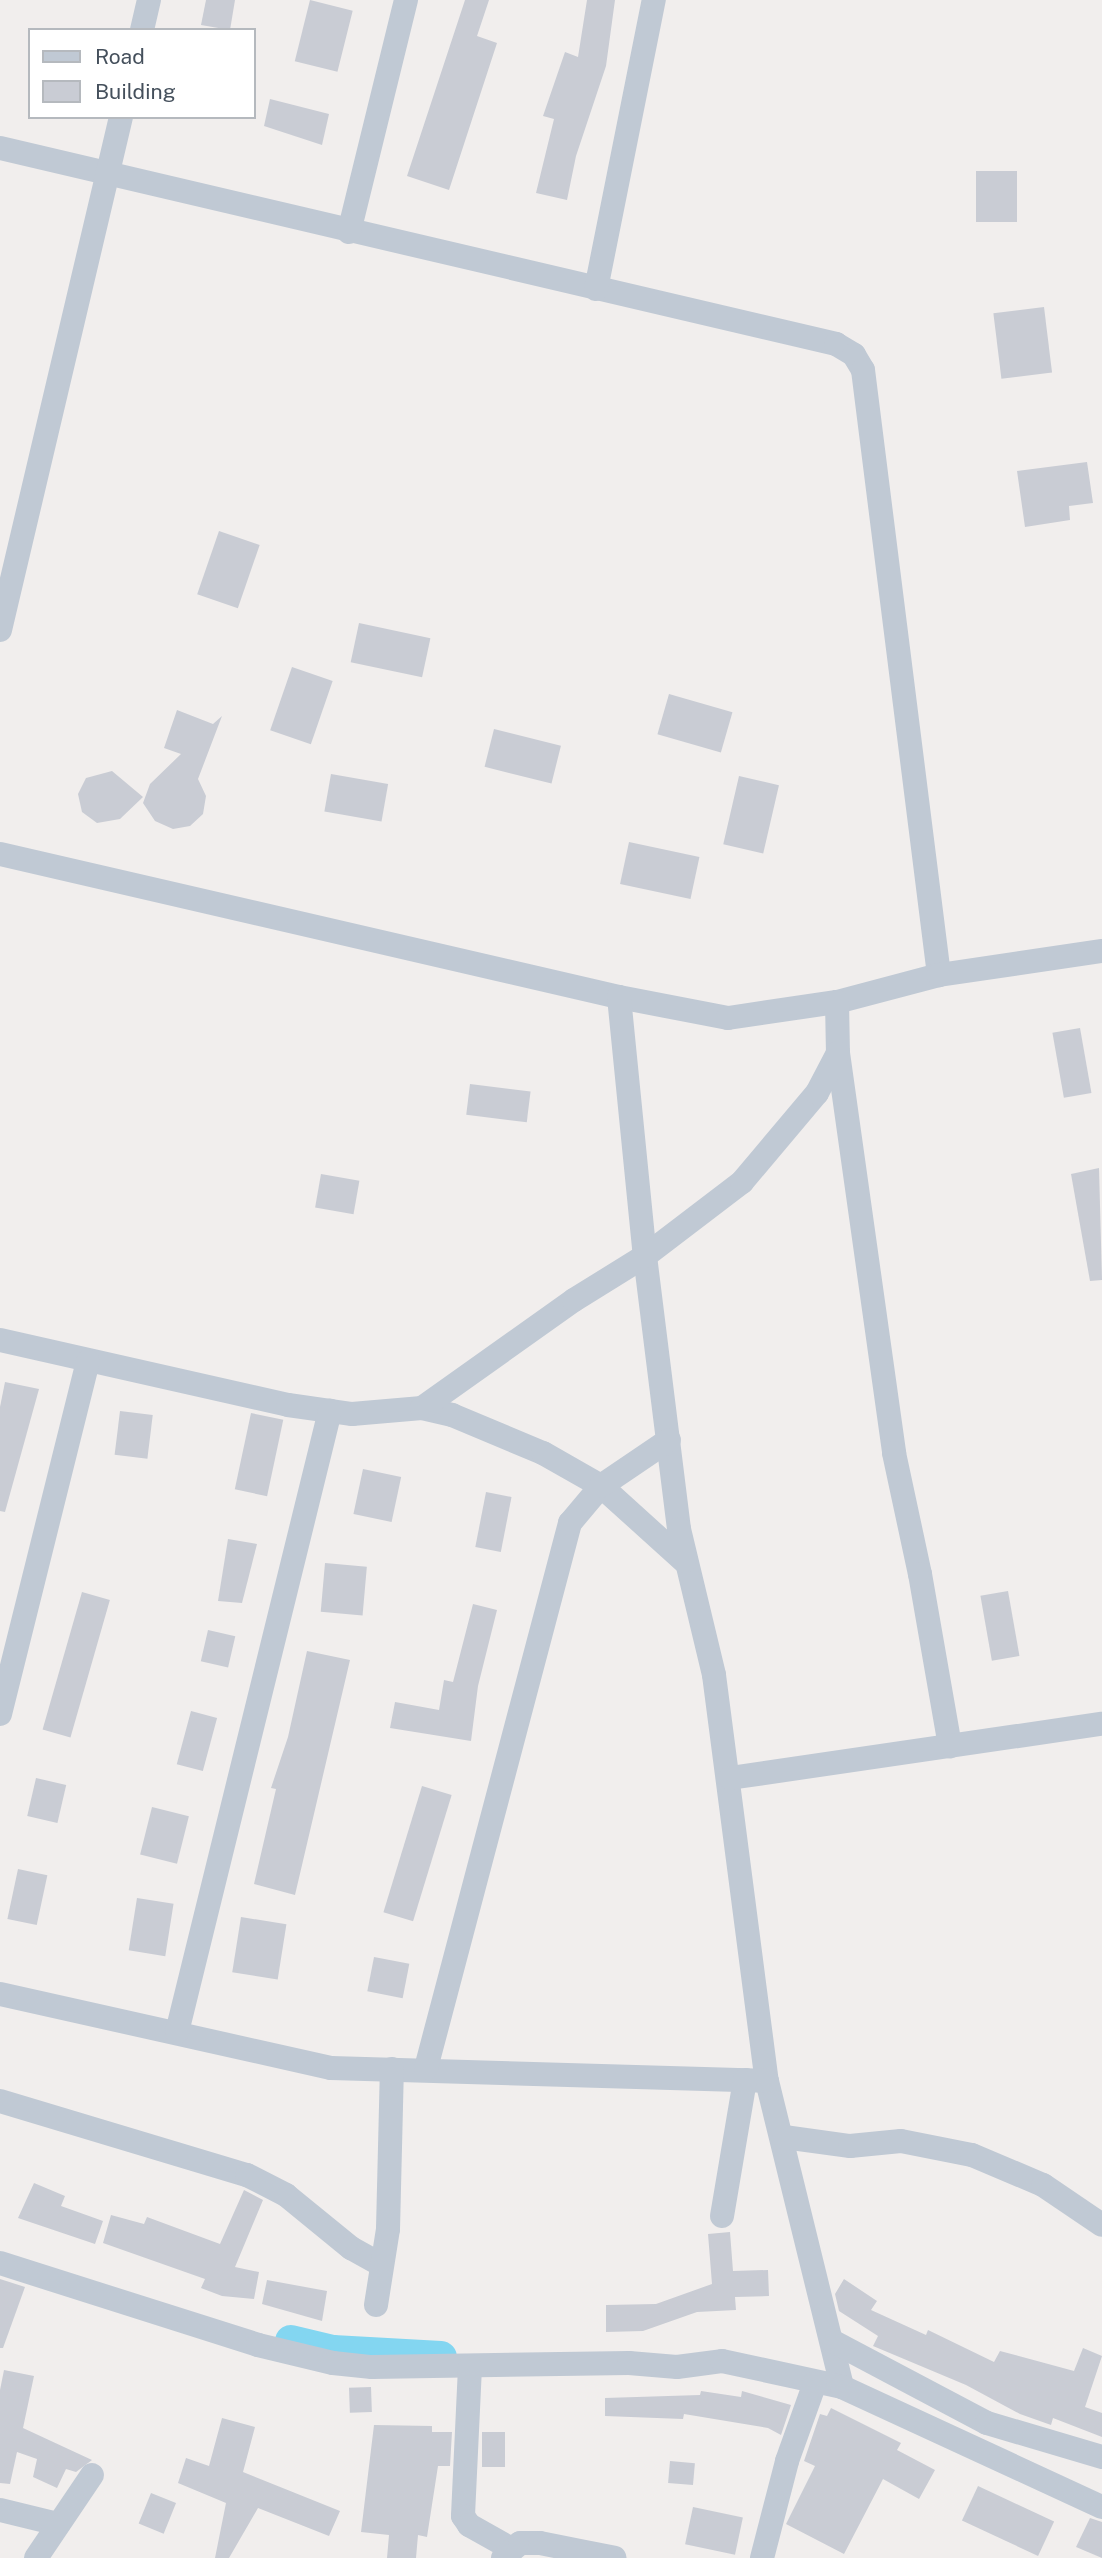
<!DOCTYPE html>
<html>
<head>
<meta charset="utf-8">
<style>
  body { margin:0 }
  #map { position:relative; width:1102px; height:2558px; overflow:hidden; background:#f1eeed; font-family:"Public Sans",sans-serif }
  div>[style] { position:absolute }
  .canal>* { height:32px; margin:-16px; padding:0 16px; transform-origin:16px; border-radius:16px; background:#83d6f1 }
  .building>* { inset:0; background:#c9ccd4; transform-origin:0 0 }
  .street>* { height:24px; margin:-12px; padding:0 12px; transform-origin:12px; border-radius:12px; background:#c0c9d4 }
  span { translate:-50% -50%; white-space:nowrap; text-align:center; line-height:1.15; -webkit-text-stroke:5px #fff; paint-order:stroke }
  .legend { position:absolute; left:28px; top:28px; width:228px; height:91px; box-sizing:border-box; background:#fff; border:2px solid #b5b9be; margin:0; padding:9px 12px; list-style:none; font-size:21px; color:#45505c }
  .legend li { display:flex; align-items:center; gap:14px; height:35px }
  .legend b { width:35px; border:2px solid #b5b9be }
</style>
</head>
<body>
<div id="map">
  <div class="canal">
    <i style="left:291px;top:2341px;width:43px;rotate:13.4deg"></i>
    <i style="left:333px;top:2351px;width:108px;rotate:3.2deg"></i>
  </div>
  <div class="building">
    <i style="clip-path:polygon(206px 0,235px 0,230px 30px,201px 25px)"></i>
    <i style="left:310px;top:0;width:44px;height:63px;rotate:14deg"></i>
    <i style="clip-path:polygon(465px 0,489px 0,477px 36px,497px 43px,449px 190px,407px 176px)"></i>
    <i style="clip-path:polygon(587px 0,615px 0,606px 66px,576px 156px,567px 200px,536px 193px,554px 119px,543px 116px,565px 52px,578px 57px)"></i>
    <i style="clip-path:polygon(270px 99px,329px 114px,322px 145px,264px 126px)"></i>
    <i style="left:1017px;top:171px;width:51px;height:41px;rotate:90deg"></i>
    <i style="left:1044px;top:307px;width:66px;height:51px;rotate:83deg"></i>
    <i style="clip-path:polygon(1087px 462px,1093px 503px,1069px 506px,1070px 520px,1025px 527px,1017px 471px)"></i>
    <i style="left:219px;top:531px;width:43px;height:67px;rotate:19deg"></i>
    <i style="left:359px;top:623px;width:73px;height:40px;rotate:12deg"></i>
    <i style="left:292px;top:667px;width:43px;height:67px;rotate:19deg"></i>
    <i style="left:669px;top:694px;width:66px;height:42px;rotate:16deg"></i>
    <i style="clip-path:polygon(177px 710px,213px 724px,222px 716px,198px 779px,206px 796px,203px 814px,190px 826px,173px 829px,155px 821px,143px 803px,150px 784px,181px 754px,164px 748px)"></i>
    <i style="left:494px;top:729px;width:69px;height:39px;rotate:14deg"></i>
    <i style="clip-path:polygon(112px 771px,143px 797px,120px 819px,97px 823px,82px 812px,78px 794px,86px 778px)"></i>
    <i style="left:331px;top:774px;width:58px;height:38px;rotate:10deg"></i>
    <i style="left:739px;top:776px;width:41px;height:70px;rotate:13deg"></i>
    <i style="left:629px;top:842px;width:72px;height:43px;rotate:12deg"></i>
    <i style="left:1080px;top:1028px;width:66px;height:28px;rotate:80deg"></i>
    <i style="left:470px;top:1084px;width:61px;height:31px;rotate:7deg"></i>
    <i style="clip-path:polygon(1099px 1168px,1102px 1280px,1090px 1281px,1071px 1174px)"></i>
    <i style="left:321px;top:1174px;width:39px;height:34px;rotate:10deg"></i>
    <i style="clip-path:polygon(5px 1382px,39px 1389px,5px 1512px,0 1511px,0 1407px)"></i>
    <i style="left:120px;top:1411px;width:33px;height:44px;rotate:7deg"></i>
    <i style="left:251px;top:1413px;width:33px;height:78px;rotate:12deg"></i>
    <i style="left:363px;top:1469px;width:39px;height:46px;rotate:12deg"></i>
    <i style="left:486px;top:1492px;width:26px;height:56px;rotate:11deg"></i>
    <i style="clip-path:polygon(228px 1539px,257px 1544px,242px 1603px,218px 1601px)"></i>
    <i style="left:325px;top:1563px;width:42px;height:49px;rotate:5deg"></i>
    <i style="left:1008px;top:1591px;width:66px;height:28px;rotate:80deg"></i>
    <i style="left:82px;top:1592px;width:29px;height:143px;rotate:16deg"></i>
    <i style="clip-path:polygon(473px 1604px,497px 1610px,478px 1686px,471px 1741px,390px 1728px,395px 1702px,439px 1710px,444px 1680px,453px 1682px)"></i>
    <i style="left:208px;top:1630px;width:28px;height:32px;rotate:13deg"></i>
    <i style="clip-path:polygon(307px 1651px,350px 1660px,295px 1895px,254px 1884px,276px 1789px,271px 1788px,288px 1737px)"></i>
    <i style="left:191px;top:1711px;width:27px;height:55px;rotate:15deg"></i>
    <i style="left:36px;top:1778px;width:31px;height:39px;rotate:13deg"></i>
    <i style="left:422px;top:1786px;width:31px;height:132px;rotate:17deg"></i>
    <i style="left:152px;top:1807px;width:38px;height:49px;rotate:14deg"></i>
    <i style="left:18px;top:1869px;width:30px;height:51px;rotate:12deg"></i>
    <i style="left:137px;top:1898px;width:37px;height:53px;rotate:9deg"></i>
    <i style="left:241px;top:1917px;width:46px;height:56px;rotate:9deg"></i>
    <i style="left:374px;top:1957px;width:36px;height:35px;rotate:11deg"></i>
    <i style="clip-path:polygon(34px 2183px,65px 2196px,61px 2206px,103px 2221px,95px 2244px,18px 2218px)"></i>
    <i style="clip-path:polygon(244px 2190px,263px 2200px,235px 2267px,259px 2272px,254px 2299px,222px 2296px,201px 2288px,205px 2279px,103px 2243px,111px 2215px,144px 2224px,147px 2217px,220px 2244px)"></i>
    <i style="clip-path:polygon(730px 2232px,733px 2271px,768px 2270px,769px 2296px,735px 2297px,736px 2310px,697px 2312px,643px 2331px,606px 2332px,606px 2305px,656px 2304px,712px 2284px,708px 2234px)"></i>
    <i style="clip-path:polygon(0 2279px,25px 2287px,3px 2348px,0 2348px)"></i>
    <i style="clip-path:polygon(844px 2279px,877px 2301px,871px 2310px,926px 2335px,928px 2330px,994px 2362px,1000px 2351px,1074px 2371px,1083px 2348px,1102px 2356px,1085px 2407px,1102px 2413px,1102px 2437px,1053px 2418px,1051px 2425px,1020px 2414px,966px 2385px,873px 2346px,878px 2336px,839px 2311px,835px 2294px)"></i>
    <i style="clip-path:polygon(267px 2280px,327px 2291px,322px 2321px,262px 2304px)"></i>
    <i style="clip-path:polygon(4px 2370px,34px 2376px,23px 2428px,92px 2460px,76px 2472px,66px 2469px,57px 2488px,33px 2477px,37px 2459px,17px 2452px,10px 2484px,0 2483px,0 2390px)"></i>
    <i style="left:371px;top:2387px;width:25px;height:22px;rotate:88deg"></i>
    <i style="clip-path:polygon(701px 2391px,741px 2397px,742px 2391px,791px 2405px,781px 2435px,768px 2428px,684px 2414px,683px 2419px,605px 2416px,605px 2398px,700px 2395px)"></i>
    <i style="clip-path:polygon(831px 2408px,901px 2443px,897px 2450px,935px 2470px,919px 2499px,883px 2479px,844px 2554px,786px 2524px,815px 2466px,804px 2461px,820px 2414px,827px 2416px)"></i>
    <i style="clip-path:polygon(222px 2418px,255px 2427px,243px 2472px,340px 2511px,329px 2536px,258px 2508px,229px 2558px,215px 2558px,226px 2503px,178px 2483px,186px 2458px,209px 2466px)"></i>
    <i style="clip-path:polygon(374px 2425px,432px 2426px,432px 2432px,452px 2432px,450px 2466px,438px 2466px,427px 2537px,418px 2535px,416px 2558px,387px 2558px,389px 2535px,361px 2532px)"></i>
    <i style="left:482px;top:2432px;width:23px;height:35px"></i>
    <i style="left:670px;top:2461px;width:25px;height:22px;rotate:5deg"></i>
    <i style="left:978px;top:2486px;width:84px;height:38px;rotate:25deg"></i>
    <i style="left:151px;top:2493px;width:27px;height:33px;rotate:22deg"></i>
    <i style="left:693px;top:2507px;width:51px;height:38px;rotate:12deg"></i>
    <i style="clip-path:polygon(1090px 2518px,1102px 2522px,1102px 2558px,1076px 2547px)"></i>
  </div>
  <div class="street">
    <i style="left:142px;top:30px;width:31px;rotate:-77deg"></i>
    <i style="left:0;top:148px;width:859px;rotate:13.19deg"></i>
    <i style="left:836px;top:344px;width:21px;rotate:31deg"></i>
    <i style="left:854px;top:355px;width:17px;rotate:59deg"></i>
    <i style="left:863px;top:370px;width:610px;rotate:82.84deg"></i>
    <i style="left:349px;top:232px;width:239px;rotate:-76.2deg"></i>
    <i style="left:596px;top:289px;width:295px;rotate:-78.7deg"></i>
    <i style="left:0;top:630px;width:527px;rotate:-76.73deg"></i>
    <i style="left:0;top:854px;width:635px;rotate:13.01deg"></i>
    <i style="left:619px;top:997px;width:111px;rotate:10.9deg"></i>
    <i style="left:728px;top:1018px;width:110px;rotate:-8.4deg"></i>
    <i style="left:837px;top:1002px;width:106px;rotate:-14.8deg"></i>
    <i style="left:939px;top:975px;width:165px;rotate:-8.4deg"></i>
    <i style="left:619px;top:997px;width:260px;rotate:84.3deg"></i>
    <i style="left:645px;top:1256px;width:275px;rotate:82.9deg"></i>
    <i style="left:679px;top:1529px;width:150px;rotate:76.5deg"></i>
    <i style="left:714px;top:1675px;width:409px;rotate:82.6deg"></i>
    <i style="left:767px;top:2081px;width:315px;rotate:76.2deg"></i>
    <i style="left:837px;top:1002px;width:51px;rotate:88.9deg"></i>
    <i style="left:838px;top:1053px;width:404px;rotate:82deg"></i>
    <i style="left:894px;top:1453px;width:124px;rotate:77.9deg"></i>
    <i style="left:920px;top:1574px;width:175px;rotate:80.1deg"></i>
    <i style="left:0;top:1340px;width:295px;rotate:12.7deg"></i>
    <i style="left:288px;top:1405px;width:65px;rotate:8deg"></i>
    <i style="left:352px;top:1414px;width:70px;rotate:-4.9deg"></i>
    <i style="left:422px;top:1408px;width:31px;rotate:13deg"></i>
    <i style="left:452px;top:1415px;width:99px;rotate:22.7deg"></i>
    <i style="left:543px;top:1453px;width:67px;rotate:29.6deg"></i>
    <i style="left:601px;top:1486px;width:112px;rotate:42.1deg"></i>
    <i style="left:422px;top:1408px;width:186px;rotate:-35.4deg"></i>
    <i style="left:574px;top:1300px;width:84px;rotate:-31.8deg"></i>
    <i style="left:645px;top:1256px;width:122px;rotate:-37.3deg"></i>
    <i style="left:742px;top:1182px;width:116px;rotate:-49.9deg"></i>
    <i style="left:817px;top:1093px;width:45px;rotate:-62.3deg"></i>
    <i style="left:0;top:1714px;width:363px;rotate:-76deg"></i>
    <i style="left:730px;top:1778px;width:376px;rotate:-8.3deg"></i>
    <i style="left:0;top:1994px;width:339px;rotate:12.6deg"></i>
    <i style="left:331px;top:2068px;width:436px;rotate:1.7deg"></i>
    <i style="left:177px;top:2032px;width:640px;rotate:-76.16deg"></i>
    <i style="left:426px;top:2068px;width:564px;rotate:-75.2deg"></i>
    <i style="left:570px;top:1523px;width:48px;rotate:-50deg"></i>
    <i style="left:601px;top:1486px;width:82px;rotate:-34.1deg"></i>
    <i style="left:0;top:2101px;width:258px;rotate:16.7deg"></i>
    <i style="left:247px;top:2175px;width:44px;rotate:27.1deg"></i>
    <i style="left:286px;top:2195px;width:84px;rotate:39.2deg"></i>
    <i style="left:351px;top:2248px;width:35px;rotate:29deg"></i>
    <i style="left:784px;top:2137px;width:67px;rotate:7.8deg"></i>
    <i style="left:850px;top:2146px;width:51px;rotate:-5.6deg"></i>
    <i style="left:901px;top:2141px;width:72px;rotate:11.2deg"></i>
    <i style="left:972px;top:2155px;width:77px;rotate:22.9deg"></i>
    <i style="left:1043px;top:2185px;width:71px;rotate:34.1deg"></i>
    <i style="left:722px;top:2216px;width:138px;rotate:-80.4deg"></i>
    <i style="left:0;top:2263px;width:271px;rotate:17.6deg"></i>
    <i style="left:258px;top:2345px;width:77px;rotate:13.5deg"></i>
    <i style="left:333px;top:2363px;width:39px;rotate:6deg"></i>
    <i style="left:372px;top:2367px;width:257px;rotate:-0.9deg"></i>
    <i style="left:629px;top:2363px;width:48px;rotate:4.8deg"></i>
    <i style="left:677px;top:2367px;width:45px;rotate:-7.6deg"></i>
    <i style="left:722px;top:2361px;width:123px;rotate:12.2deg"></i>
    <i style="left:842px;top:2387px;width:286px;rotate:24.8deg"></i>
    <i style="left:376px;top:2305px;width:77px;rotate:-81deg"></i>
    <i style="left:388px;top:2229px;width:160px;rotate:-88.6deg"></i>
    <i style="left:832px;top:2341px;width:175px;rotate:27.9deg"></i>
    <i style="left:987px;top:2423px;width:120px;rotate:16.5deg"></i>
    <i style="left:470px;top:2367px;width:149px;rotate:92.7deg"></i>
    <i style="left:463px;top:2516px;width:11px;rotate:56deg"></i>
    <i style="left:469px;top:2525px;width:47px;rotate:29.3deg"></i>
    <i style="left:0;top:2510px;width:60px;rotate:13.6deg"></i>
    <i style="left:36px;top:2558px;width:100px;rotate:-56deg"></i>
    <i style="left:503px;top:2558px;width:23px;rotate:-41deg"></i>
    <i style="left:520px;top:2543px;width:20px"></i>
    <i style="left:540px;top:2543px;width:76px;rotate:11.3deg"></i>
    <i style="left:762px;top:2558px;width:100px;rotate:-75.5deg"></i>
    <i style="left:787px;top:2461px;width:83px;rotate:-70.3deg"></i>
  </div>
  <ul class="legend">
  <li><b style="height:9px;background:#c0c9d4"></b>Road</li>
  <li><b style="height:19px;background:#c9ccd4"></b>Building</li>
  </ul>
</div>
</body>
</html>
